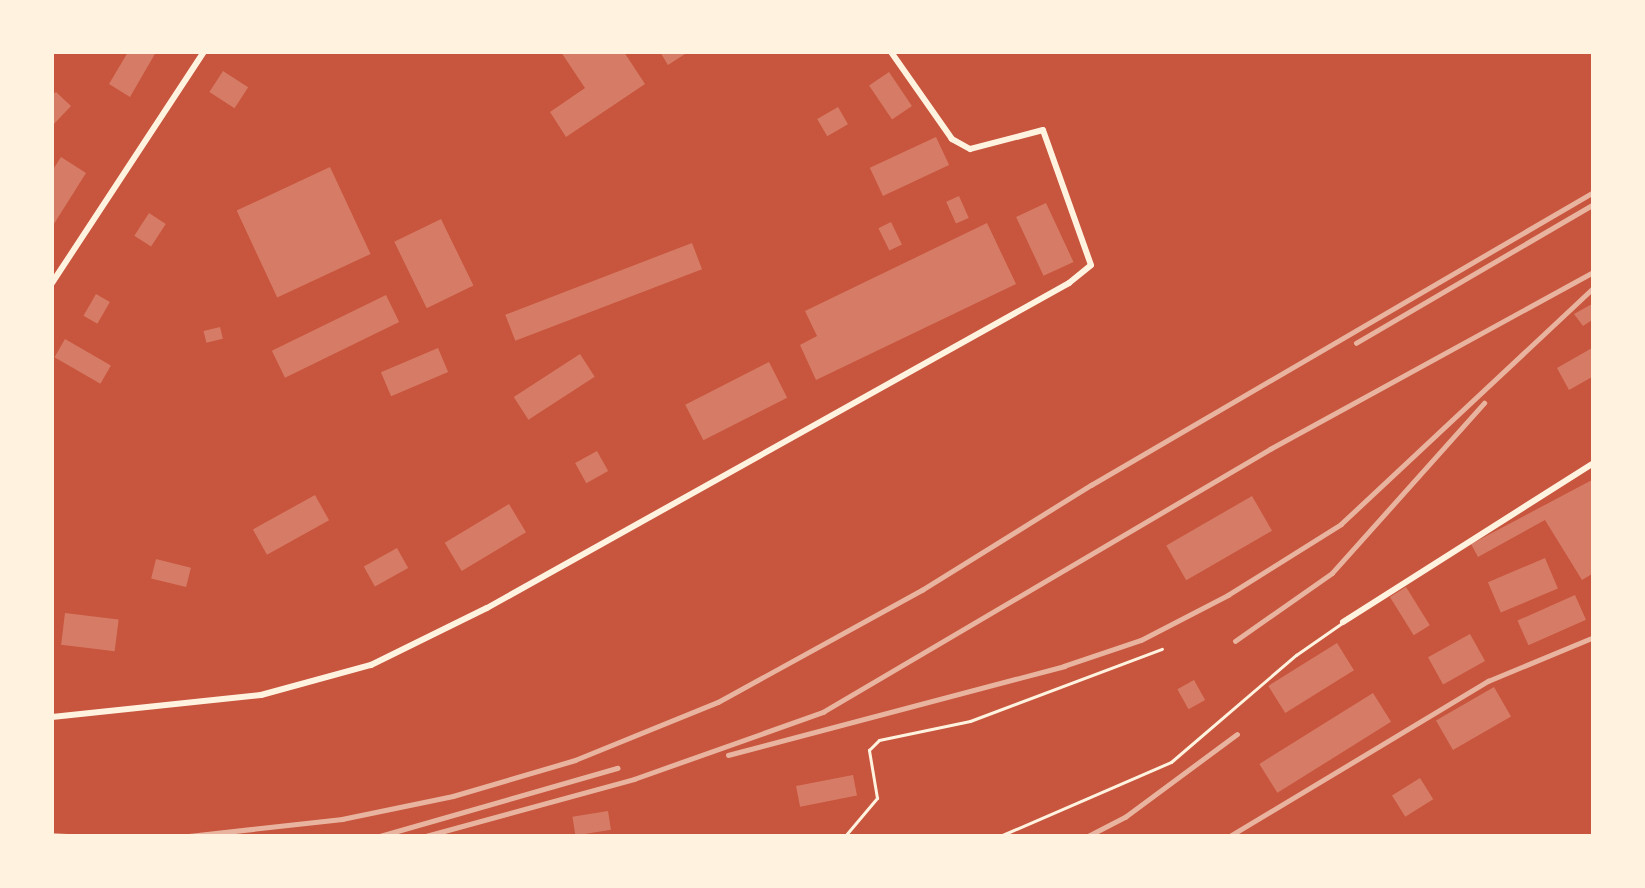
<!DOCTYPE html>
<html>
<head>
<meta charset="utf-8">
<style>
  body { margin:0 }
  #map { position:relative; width:1645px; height:888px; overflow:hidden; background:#c8553d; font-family:"Fira Sans Condensed",sans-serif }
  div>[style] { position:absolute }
  .building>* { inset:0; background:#d67c66; transform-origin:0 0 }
  .service>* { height:3px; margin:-1.5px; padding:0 1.5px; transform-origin:1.5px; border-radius:1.5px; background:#fff3e0 }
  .minor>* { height:6px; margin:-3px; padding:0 3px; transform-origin:3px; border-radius:3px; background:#fff3e0 }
  .rail>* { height:4.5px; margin:-2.25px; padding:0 2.25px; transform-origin:2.25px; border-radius:2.25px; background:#e9b49f }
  span { translate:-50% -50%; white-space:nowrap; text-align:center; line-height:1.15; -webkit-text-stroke:6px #fff3e0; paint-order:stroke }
  .frame { position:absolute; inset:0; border:54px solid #fff3e0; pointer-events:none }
</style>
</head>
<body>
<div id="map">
  <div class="building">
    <i style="clip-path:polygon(128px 52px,156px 52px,130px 97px,109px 84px)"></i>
    <i style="clip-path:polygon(561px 52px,624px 52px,645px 84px,566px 137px,550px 112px,585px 88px)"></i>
    <i style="clip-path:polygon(660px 52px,688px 52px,668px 65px)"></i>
    <i style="left:223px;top:71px;width:30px;height:25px;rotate:33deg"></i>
    <i style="left:889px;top:72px;width:41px;height:24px;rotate:56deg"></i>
    <i style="clip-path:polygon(56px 92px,71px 106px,52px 126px,52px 95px)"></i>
    <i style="left:838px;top:107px;width:20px;height:24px;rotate:60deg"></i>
    <i style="left:936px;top:137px;width:31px;height:73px;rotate:65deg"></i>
    <i style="clip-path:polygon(61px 157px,86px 173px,52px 227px,52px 171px)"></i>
    <i style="left:330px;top:167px;width:96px;height:103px;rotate:65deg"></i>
    <i style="left:959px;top:196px;width:24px;height:14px;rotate:66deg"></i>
    <i style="left:1046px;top:203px;width:65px;height:33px;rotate:65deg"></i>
    <i style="left:149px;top:213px;width:20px;height:27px;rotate:33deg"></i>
    <i style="left:441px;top:219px;width:74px;height:52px;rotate:64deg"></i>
    <i style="left:891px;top:222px;width:25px;height:14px;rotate:64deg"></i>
    <i style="clip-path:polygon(987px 223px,1016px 284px,816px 380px,800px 345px,817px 336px,805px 311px)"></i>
    <i style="left:692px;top:243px;width:28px;height:200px;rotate:69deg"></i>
    <i style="left:96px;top:294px;width:16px;height:25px;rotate:30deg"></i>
    <i style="left:386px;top:295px;width:30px;height:127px;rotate:64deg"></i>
    <i style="clip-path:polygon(1592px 304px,1592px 320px,1583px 326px,1574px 314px)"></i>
    <i style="left:220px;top:327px;width:12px;height:17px;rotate:76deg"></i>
    <i style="left:65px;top:339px;width:53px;height:21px;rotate:30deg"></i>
    <i style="left:438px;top:348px;width:26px;height:62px;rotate:67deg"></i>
    <i style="clip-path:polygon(1592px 348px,1592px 377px,1569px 390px,1557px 368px)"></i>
    <i style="left:580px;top:354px;width:27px;height:79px;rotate:57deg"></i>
    <i style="left:769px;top:362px;width:40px;height:94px;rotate:63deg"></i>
    <i style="left:597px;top:451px;width:23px;height:25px;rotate:61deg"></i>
    <i style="clip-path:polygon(1592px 480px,1592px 574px,1582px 580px,1545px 520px,1478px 557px,1471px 544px)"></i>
    <i style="left:315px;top:495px;width:29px;height:71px;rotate:61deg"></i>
    <i style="left:1252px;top:496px;width:40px;height:99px;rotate:60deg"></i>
    <i style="left:509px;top:504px;width:33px;height:75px;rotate:59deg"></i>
    <i style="left:397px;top:548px;width:23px;height:38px;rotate:61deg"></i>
    <i style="left:1545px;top:558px;width:33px;height:62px;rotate:67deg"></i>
    <i style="left:156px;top:559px;width:36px;height:20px;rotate:14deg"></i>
    <i style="left:1406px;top:587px;width:45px;height:19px;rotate:58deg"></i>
    <i style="left:1575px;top:595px;width:27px;height:63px;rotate:66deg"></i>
    <i style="left:65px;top:613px;width:54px;height:32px;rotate:7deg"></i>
    <i style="left:1470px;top:634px;width:31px;height:48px;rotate:61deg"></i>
    <i style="left:1337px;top:643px;width:32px;height:81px;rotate:58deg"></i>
    <i style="left:1194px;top:680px;width:23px;height:19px;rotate:61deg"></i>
    <i style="left:1494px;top:687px;width:34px;height:67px;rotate:60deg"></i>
    <i style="left:1373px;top:693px;width:34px;height:134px;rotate:58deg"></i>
    <i style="left:853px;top:775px;width:21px;height:58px;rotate:79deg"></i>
    <i style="left:1420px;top:778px;width:25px;height:33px;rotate:58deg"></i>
    <i style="left:608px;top:811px;width:19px;height:36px;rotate:81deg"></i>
  </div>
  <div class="service">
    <i style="left:845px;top:836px;width:50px;rotate:-49.9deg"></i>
    <i style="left:877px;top:798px;width:49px;rotate:-99.5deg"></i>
    <i style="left:869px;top:750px;width:14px;rotate:-45deg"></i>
    <i style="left:879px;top:740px;width:93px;rotate:-11.8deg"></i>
    <i style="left:970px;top:721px;width:205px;rotate:-20.6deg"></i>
    <i style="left:1000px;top:836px;width:186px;rotate:-23.4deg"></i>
    <i style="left:1171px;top:762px;width:165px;rotate:-40.6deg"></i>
    <i style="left:1296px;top:655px;width:56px;rotate:-34.8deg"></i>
  </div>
  <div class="minor">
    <i style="left:52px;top:283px;width:277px;rotate:-56.7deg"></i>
    <i style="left:1343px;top:622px;width:295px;rotate:-32.4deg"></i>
    <i style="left:52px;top:717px;width:210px;rotate:-6deg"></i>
    <i style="left:261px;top:695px;width:114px;rotate:-15.3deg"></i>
    <i style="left:371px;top:665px;width:129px;rotate:-26.2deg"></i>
    <i style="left:487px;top:608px;width:667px;rotate:-29.18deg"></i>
    <i style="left:1069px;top:283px;width:28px;rotate:-39deg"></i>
    <i style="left:1091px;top:265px;width:143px;rotate:-109.6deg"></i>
    <i style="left:1043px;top:130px;width:75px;rotate:165.4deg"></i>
    <i style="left:970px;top:149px;width:21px;rotate:-151deg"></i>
    <i style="left:952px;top:139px;width:106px;rotate:-125deg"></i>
  </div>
  <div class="rail">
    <i style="left:1356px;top:343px;width:273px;rotate:-30.3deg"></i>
    <i style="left:1235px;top:641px;width:118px;rotate:-35deg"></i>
    <i style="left:1332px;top:573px;width:228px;rotate:-48.2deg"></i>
    <i style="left:728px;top:755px;width:348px;rotate:-14.8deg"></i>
    <i style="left:1064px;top:666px;width:81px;rotate:-18.7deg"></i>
    <i style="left:1141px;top:640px;width:98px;rotate:-27.3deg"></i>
    <i style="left:1228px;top:595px;width:133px;rotate:-32.1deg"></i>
    <i style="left:1341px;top:524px;width:344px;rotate:-43.1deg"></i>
    <i style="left:52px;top:835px;width:15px;rotate:4deg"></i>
    <i style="left:189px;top:836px;width:154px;rotate:-6.3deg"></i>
    <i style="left:342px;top:819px;width:113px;rotate:-11.7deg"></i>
    <i style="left:453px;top:796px;width:127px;rotate:-16.4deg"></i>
    <i style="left:575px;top:760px;width:154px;rotate:-22.1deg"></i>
    <i style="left:718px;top:702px;width:233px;rotate:-28.8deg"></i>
    <i style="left:922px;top:590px;width:199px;rotate:-31.9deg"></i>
    <i style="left:1091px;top:485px;width:580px;rotate:-30.24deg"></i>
    <i style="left:380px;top:836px;width:247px;rotate:-16deg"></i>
    <i style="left:426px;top:836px;width:216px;rotate:-15.3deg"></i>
    <i style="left:634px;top:779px;width:201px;rotate:-19.5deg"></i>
    <i style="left:823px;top:712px;width:519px;rotate:-30.47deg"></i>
    <i style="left:1270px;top:449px;width:367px;rotate:-28.7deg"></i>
    <i style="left:1088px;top:836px;width:42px;rotate:-27.2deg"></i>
    <i style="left:1125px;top:817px;width:139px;rotate:-36.5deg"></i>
    <i style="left:1230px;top:836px;width:301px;rotate:-31deg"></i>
    <i style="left:1488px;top:681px;width:113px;rotate:-22.5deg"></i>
  </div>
  <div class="frame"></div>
</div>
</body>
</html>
